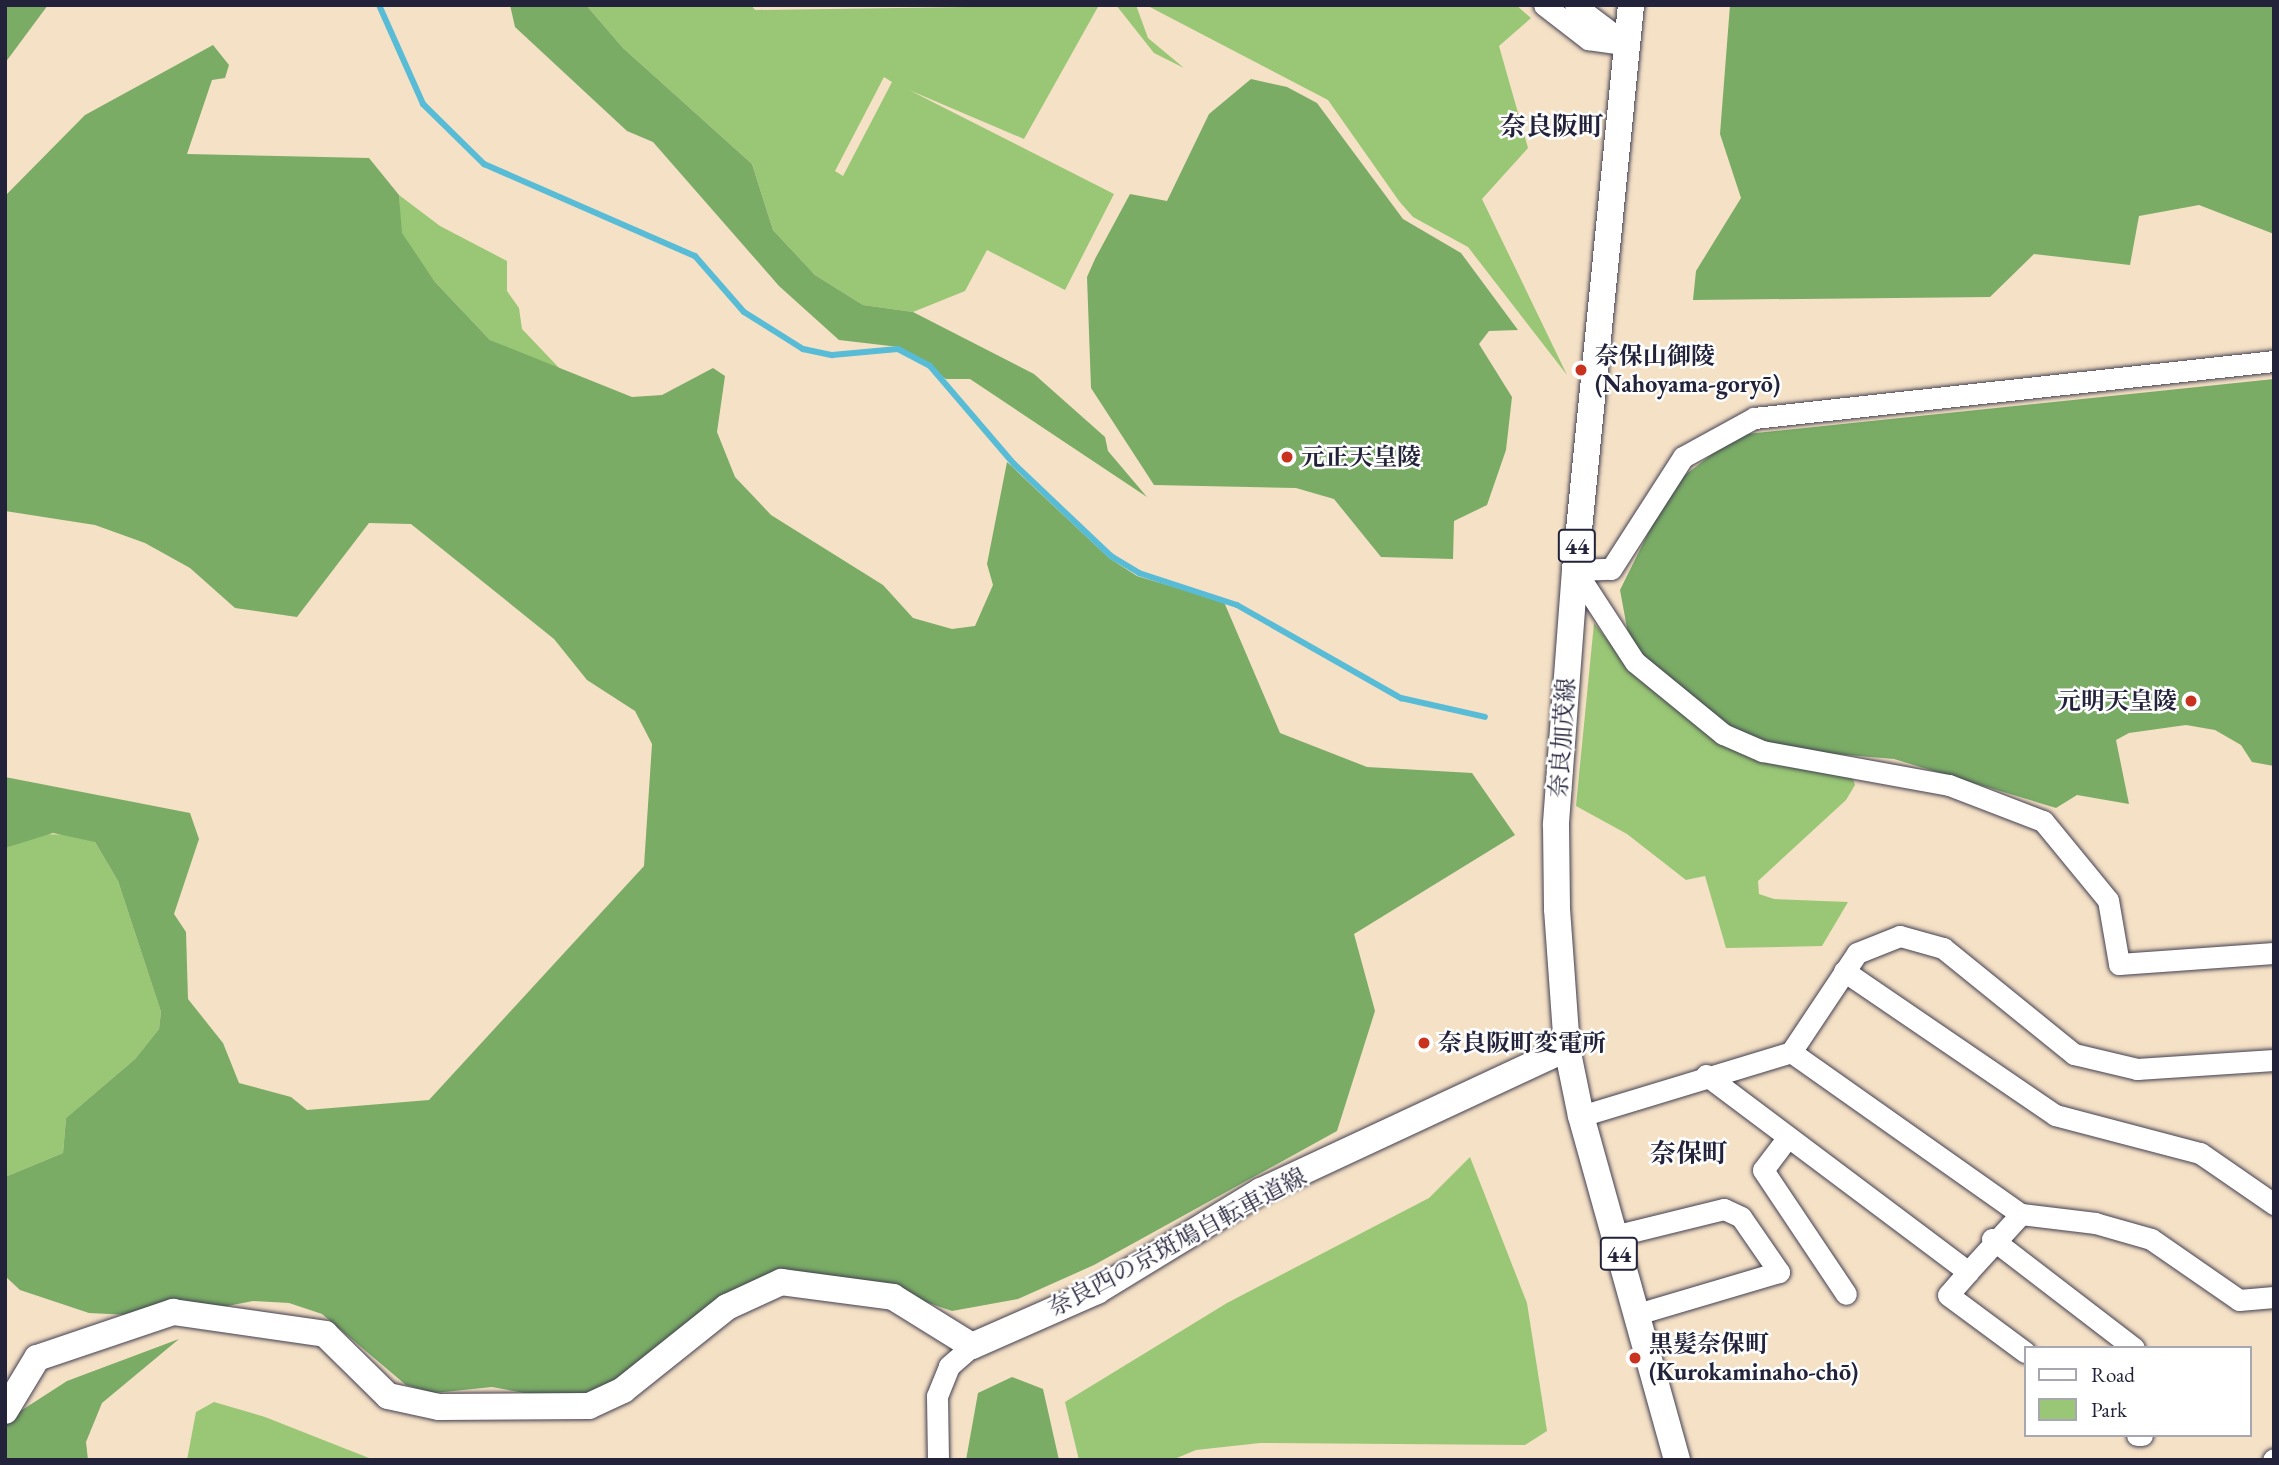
<!DOCTYPE html>
<html>
<head>
<meta charset="utf-8">
<style>
  body { margin:0 }
  #map { position:relative; width:2279px; height:1465px; overflow:hidden; background:#f5e1c6; font-family:"EB Garamond","Noto Serif JP",serif }
  div>[style] { position:absolute }
  .green>* { inset:0; background:#99c775 }
  .forest>* { inset:0; background:#7aac66 }
  .stream>* { height:6px; margin:-3px; padding:0 3px; transform-origin:3px; border-radius:3px; background:#58bcd6 }
  .roads { filter:drop-shadow(0 0 2px #423f50) drop-shadow(0 0 2px #423f50) }
  .minor>* { height:21px; margin:-10.5px; padding:0 10.5px; transform-origin:10.5px; border-radius:10.5px; background:#fff }
  .major>* { height:26px; margin:-13px; padding:0 13px; transform-origin:13px; border-radius:13px; background:#fff }
  .dots>* { width:19px; height:19px; translate:-50% -50%; box-sizing:border-box; border:4px solid #fff; border-radius:50% }
  span { translate:-50% -50%; white-space:nowrap; text-align:center; line-height:1.15; -webkit-text-stroke:5px #fff; paint-order:stroke }
  .shield-label span { padding:2px 5px; background:#fff; border:2px solid; border-radius:5px; -webkit-text-stroke-width:0 }
  .shield-label { font-size:23px; color:#22223b; font-weight:700 }
  .poi-label { font-size:24px; color:#22223b; font-weight:700 }
  .left { translate:0 -50%; text-align:left }
  .right { translate:-100% -50%; text-align:right }
  .street-label { font-size:24px; color:#22223b }
  .neighbourhood-label { font-size:26px; color:#22223b; font-weight:700 }
  .frame { position:absolute; inset:0; border:7px solid #22223b; pointer-events:none }
  .legend { position:absolute; left:2024px; top:1346px; width:228px; height:91px; box-sizing:border-box; background:#fff; border:2px solid #a7a7b1; margin:0; padding:9px 12px; list-style:none; font-size:21px; color:#22223b }
  .legend li { display:flex; align-items:center; gap:14px; height:35px }
  .legend b { width:35px; border:2px solid #a7a7b1 }
</style>
</head>
<body>
<div id="map">
  <div class="green">
    <i style="clip-path:polygon(evenodd,586px 5px,751px 5px,755px 10px,1099px 5px,1024px 139px,909px 90px,1114px 194px,1065px 290px,987px 250px,965px 291px,913px 312px,863px 305px,815px 275px,773px 230px,752px 164px,623px 48px,586px 5px,884px 77px,892px 82px,843px 176px,835px 171px,884px 77px)"></i>
    <i style="clip-path:polygon(1116px 5px,1136px 5px,1148px 38px,1184px 68px,1154px 53px)"></i>
    <i style="clip-path:polygon(1146px 5px,1516px 5px,1531px 18px,1499px 46px,1528px 148px,1482px 199px,1567px 375px,1468px 247px,1413px 217px,1399px 201px,1328px 100px)"></i>
    <i style="clip-path:polygon(399px 195px,440px 226px,507px 261px,507px 291px,519px 308px,522px 329px,563px 372px,490px 340px,435px 282px,401px 233px)"></i>
    <i style="clip-path:polygon(1594px 623px,1639px 679px,1713px 737px,1852px 776px,1855px 785px,1846px 800px,1758px 881px,1759px 894px,1774px 899px,1848px 902px,1822px 946px,1726px 948px,1705px 876px,1686px 880px,1627px 834px,1576px 806px)"></i>
    <i style="clip-path:polygon(39px 834px,83px 835px,95px 842px,118px 881px,161px 1012px,159px 1029px,135px 1059px,66px 1118px,63px 1153px,5px 1177px,5px 848px)"></i>
    <i style="clip-path:polygon(1470px 1157px,1527px 1303px,1547px 1431px,1525px 1445px,1260px 1443px,1196px 1450px,1172px 1460px,1079px 1460px,1065px 1402px,1227px 1303px,1429px 1198px)"></i>
    <i style="clip-path:polygon(214px 1402px,265px 1417px,374px 1460px,187px 1460px,196px 1412px)"></i>
  </div>
  <div class="forest">
    <i style="clip-path:polygon(5px 5px,48px 5px,5px 63px)"></i>
    <i style="clip-path:polygon(510px 5px,586px 5px,623px 48px,752px 164px,773px 230px,815px 275px,863px 305px,913px 312px,1034px 374px,1105px 437px,1108px 451px,1147px 497px,970px 379px,946px 379px,899px 347px,839px 340px,779px 286px,653px 142px,627px 131px,515px 27px)"></i>
    <i style="clip-path:polygon(1730px 5px,2274px 5px,2274px 234px,2199px 205px,2139px 216px,2130px 265px,2034px 254px,1990px 297px,1693px 300px,1696px 271px,1741px 198px,1720px 134px)"></i>
    <i style="clip-path:polygon(213px 45px,229px 65px,225px 78px,212px 80px,187px 154px,369px 158px,399px 195px,402px 233px,435px 282px,490px 340px,632px 397px,662px 395px,713px 368px,725px 376px,717px 432px,735px 477px,771px 515px,883px 585px,913px 618px,952px 629px,975px 626px,993px 585px,987px 564px,1007px 462px,1109px 558px,1137px 576px,1224px 602px,1280px 733px,1367px 767px,1472px 773px,1515px 835px,1354px 934px,1375px 1011px,1337px 1131px,1094px 1265px,1018px 1299px,952px 1311px,876px 1285px,800px 1277px,579px 1403px,492px 1387px,434px 1393px,406px 1385px,322px 1314px,289px 1303px,253px 1301px,171px 1317px,89px 1313px,20px 1290px,5px 1276px,5px 1177px,63px 1153px,66px 1118px,135px 1059px,159px 1029px,161px 1012px,118px 881px,95px 842px,53px 833px,5px 848px,5px 777px,190px 813px,199px 839px,174px 914px,186px 932px,188px 999px,223px 1043px,239px 1083px,291px 1097px,307px 1110px,429px 1100px,644px 866px,652px 744px,635px 711px,587px 680px,554px 639px,411px 524px,369px 523px,297px 617px,235px 608px,190px 568px,145px 543px,95px 525px,5px 511px,5px 196px,85px 115px)"></i>
    <i style="clip-path:polygon(1251px 79px,1287px 87px,1317px 103px,1403px 219px,1461px 253px,1518px 330px,1489px 331px,1479px 344px,1512px 397px,1506px 450px,1487px 505px,1454px 521px,1453px 559px,1381px 557px,1334px 499px,1296px 488px,1154px 485px,1091px 388px,1087px 277px,1095px 259px,1130px 194px,1167px 201px,1209px 114px)"></i>
    <i style="clip-path:polygon(2274px 379px,2274px 766px,2252px 762px,2241px 745px,2215px 730px,2186px 725px,2129px 733px,2116px 740px,2129px 804px,2077px 795px,2056px 808px,1894px 759px,1788px 750px,1738px 735px,1640px 657px,1627px 628px,1620px 590px,1672px 485px,1737px 435px)"></i>
    <i style="clip-path:polygon(179px 1339px,102px 1403px,86px 1442px,88px 1460px,5px 1460px,5px 1421px,67px 1381px)"></i>
    <i style="clip-path:polygon(1012px 1377px,1043px 1389px,1059px 1460px,966px 1460px,978px 1393px)"></i>
  </div>
  <div class="stream">
    <i style="left:379px;top:5px;width:108px;rotate:66deg"></i>
    <i style="left:423px;top:104px;width:86px;rotate:44.5deg"></i>
    <i style="left:484px;top:164px;width:230px;rotate:23.6deg"></i>
    <i style="left:695px;top:256px;width:74px;rotate:48.8deg"></i>
    <i style="left:744px;top:312px;width:70px;rotate:32.1deg"></i>
    <i style="left:803px;top:349px;width:30px;rotate:12deg"></i>
    <i style="left:832px;top:355px;width:66px;rotate:-5.2deg"></i>
    <i style="left:898px;top:349px;width:36px;rotate:28deg"></i>
    <i style="left:930px;top:366px;width:129px;rotate:49.4deg"></i>
    <i style="left:1014px;top:464px;width:134px;rotate:43.5deg"></i>
    <i style="left:1111px;top:556px;width:33px;rotate:31deg"></i>
    <i style="left:1139px;top:573px;width:103px;rotate:18.1deg"></i>
    <i style="left:1237px;top:605px;width:189px;rotate:29.6deg"></i>
    <i style="left:1401px;top:698px;width:86px;rotate:12.7deg"></i>
  </div>
  <div class="roads">
    <div class="minor">
      <i style="left:1544px;top:5px;width:56px;rotate:37.7deg"></i>
      <i style="left:1588px;top:39px;width:41px;rotate:8.3deg"></i>
      <i style="left:1575px;top:5px;width:61px;rotate:37.1deg"></i>
      <i style="left:1575px;top:570px;width:110px;rotate:56.9deg"></i>
      <i style="left:1635px;top:662px;width:114px;rotate:39.3deg"></i>
      <i style="left:1723px;top:734px;width:43px;rotate:23.6deg"></i>
      <i style="left:1762px;top:751px;width:190px;rotate:10.3deg"></i>
      <i style="left:1949px;top:785px;width:101px;rotate:21deg"></i>
      <i style="left:2043px;top:821px;width:102px;rotate:50.6deg"></i>
      <i style="left:2108px;top:900px;width:65px;rotate:80.2deg"></i>
      <i style="left:2119px;top:964px;width:155px;rotate:-4.1deg"></i>
      <i style="left:1575px;top:570px;width:36px;rotate:-2deg"></i>
      <i style="left:1611px;top:569px;width:133px;rotate:-57.3deg"></i>
      <i style="left:1683px;top:457px;width:81px;rotate:-28.8deg"></i>
      <i style="left:1754px;top:418px;width:523px;rotate:-6.26deg"></i>
      <i style="left:1844px;top:971px;width:255px;rotate:34.3deg"></i>
      <i style="left:2055px;top:1115px;width:150px;rotate:14.7deg"></i>
      <i style="left:2200px;top:1153px;width:90px;rotate:34.6deg"></i>
      <i style="left:1791px;top:1052px;width:119px;rotate:-56.3deg"></i>
      <i style="left:1857px;top:953px;width:46px;rotate:-21.6deg"></i>
      <i style="left:1900px;top:936px;width:45px;rotate:15.6deg"></i>
      <i style="left:1943px;top:948px;width:169px;rotate:39deg"></i>
      <i style="left:2074px;top:1054px;width:65px;rotate:13.4deg"></i>
      <i style="left:2137px;top:1069px;width:137px;rotate:-3.8deg"></i>
      <i style="left:1706px;top:1075px;width:328px;rotate:36.9deg"></i>
      <i style="left:1968px;top:1272px;width:79px;rotate:-47.6deg"></i>
      <i style="left:1581px;top:1116px;width:220px;rotate:-16.9deg"></i>
      <i style="left:1791px;top:1052px;width:281px;rotate:35.2deg"></i>
      <i style="left:2021px;top:1214px;width:75px;rotate:6.9deg"></i>
      <i style="left:2095px;top:1223px;width:58px;rotate:15.9deg"></i>
      <i style="left:2151px;top:1239px;width:107px;rotate:34.7deg"></i>
      <i style="left:2239px;top:1300px;width:35px;rotate:-5deg"></i>
      <i style="left:1788px;top:1137px;width:41px;rotate:127.1deg"></i>
      <i style="left:1763px;top:1170px;width:149px;rotate:56.2deg"></i>
      <i style="left:1614px;top:1236px;width:113px;rotate:-13.8deg"></i>
      <i style="left:1724px;top:1209px;width:19px;rotate:25deg"></i>
      <i style="left:1741px;top:1217px;width:67px;rotate:55.4deg"></i>
      <i style="left:1779px;top:1272px;width:148px;rotate:163.5deg"></i>
      <i style="left:1992px;top:1239px;width:179px;rotate:37.5deg"></i>
      <i style="left:1968px;top:1272px;width:30px;rotate:131deg"></i>
      <i style="left:1948px;top:1295px;width:96px;rotate:36.5deg"></i>
      <i style="left:2137px;top:1435px;width:5px"></i>
      <i style="left:938px;top:1460px;width:64px;rotate:-90.9deg"></i>
      <i style="left:937px;top:1396px;width:32px;rotate:-68deg"></i>
      <i style="left:949px;top:1366px;width:30px;rotate:-41deg"></i>
      <i style="left:2273px;top:1460px;width:1px;rotate:-45deg"></i>
    </div>
    <div class="major">
      <i style="left:1631px;top:5px;width:568px;rotate:95.66deg"></i>
      <i style="left:1575px;top:570px;width:256px;rotate:94.3deg"></i>
      <i style="left:1556px;top:825px;width:84px;rotate:89.3deg"></i>
      <i style="left:1557px;top:909px;width:139px;rotate:85.9deg"></i>
      <i style="left:1567px;top:1048px;width:69px;rotate:78.4deg"></i>
      <i style="left:1581px;top:1116px;width:357px;rotate:74.4deg"></i>
      <i style="left:5px;top:1411px;width:62px;rotate:-58.9deg"></i>
      <i style="left:37px;top:1358px;width:144px;rotate:-18.7deg"></i>
      <i style="left:173px;top:1312px;width:154px;rotate:8.2deg"></i>
      <i style="left:325px;top:1334px;width:88px;rotate:44.5deg"></i>
      <i style="left:388px;top:1396px;width:52px;rotate:12.2deg"></i>
      <i style="left:439px;top:1407px;width:150px;rotate:-0.4deg"></i>
      <i style="left:589px;top:1406px;width:38px;rotate:-25deg"></i>
      <i style="left:623px;top:1390px;width:133px;rotate:-38.6deg"></i>
      <i style="left:727px;top:1307px;width:60px;rotate:-24.8deg"></i>
      <i style="left:781px;top:1282px;width:113px;rotate:7.6deg"></i>
      <i style="left:893px;top:1297px;width:93px;rotate:31.8deg"></i>
      <i style="left:972px;top:1346px;width:137px;rotate:-23.7deg"></i>
      <i style="left:1097px;top:1291px;width:192px;rotate:-31.4deg"></i>
      <i style="left:1261px;top:1191px;width:338px;rotate:-25deg"></i>
    </div>
  </div>
  <div class="dots">
    <i style="left:1581px;top:370px;background:#c8321e"></i>
    <i style="left:1287px;top:457px;background:#c8321e"></i>
    <i style="left:2191px;top:701px;background:#c8321e"></i>
    <i style="left:1424px;top:1043px;background:#c8321e"></i>
    <i style="left:1635px;top:1358px;background:#c8321e"></i>
  </div>
  <div class="shield-label">
    <span style="left:1577px;top:546px">44</span>
    <span style="left:1619px;top:1254px">44</span>
  </div>
  <div class="poi-label">
    <span class="left" style="left:1595px;top:370px">奈保山御陵<br>(Nahoyama-goryō)</span>
    <span class="left" style="left:1301px;top:457px">元正天皇陵</span>
    <span class="right" style="left:2177px;top:701px">元明天皇陵</span>
    <span class="left" style="left:1438px;top:1043px">奈良阪町変電所</span>
    <span class="left" style="left:1649px;top:1358px">黒髪奈保町<br>(Kurokaminaho-chō)</span>
  </div>
  <div class="street-label">
    <span style="left:1562px;top:738px;rotate:-86deg">奈良加茂線</span>
    <span style="left:1177px;top:1242px;rotate:-28deg">奈良西の京斑鳩自転車道線</span>
  </div>
  <div class="neighbourhood-label">
    <span style="left:1552px;top:127px">奈良阪町</span>
    <span style="left:1689px;top:1154px">奈保町</span>
  </div>
  <div class="frame"></div>
  <ul class="legend">
  <li><b style="height:9px;background:#fff"></b>Road</li>
  <li><b style="height:19px;background:#99c775"></b>Park</li>
  </ul>
</div>
</body>
</html>
